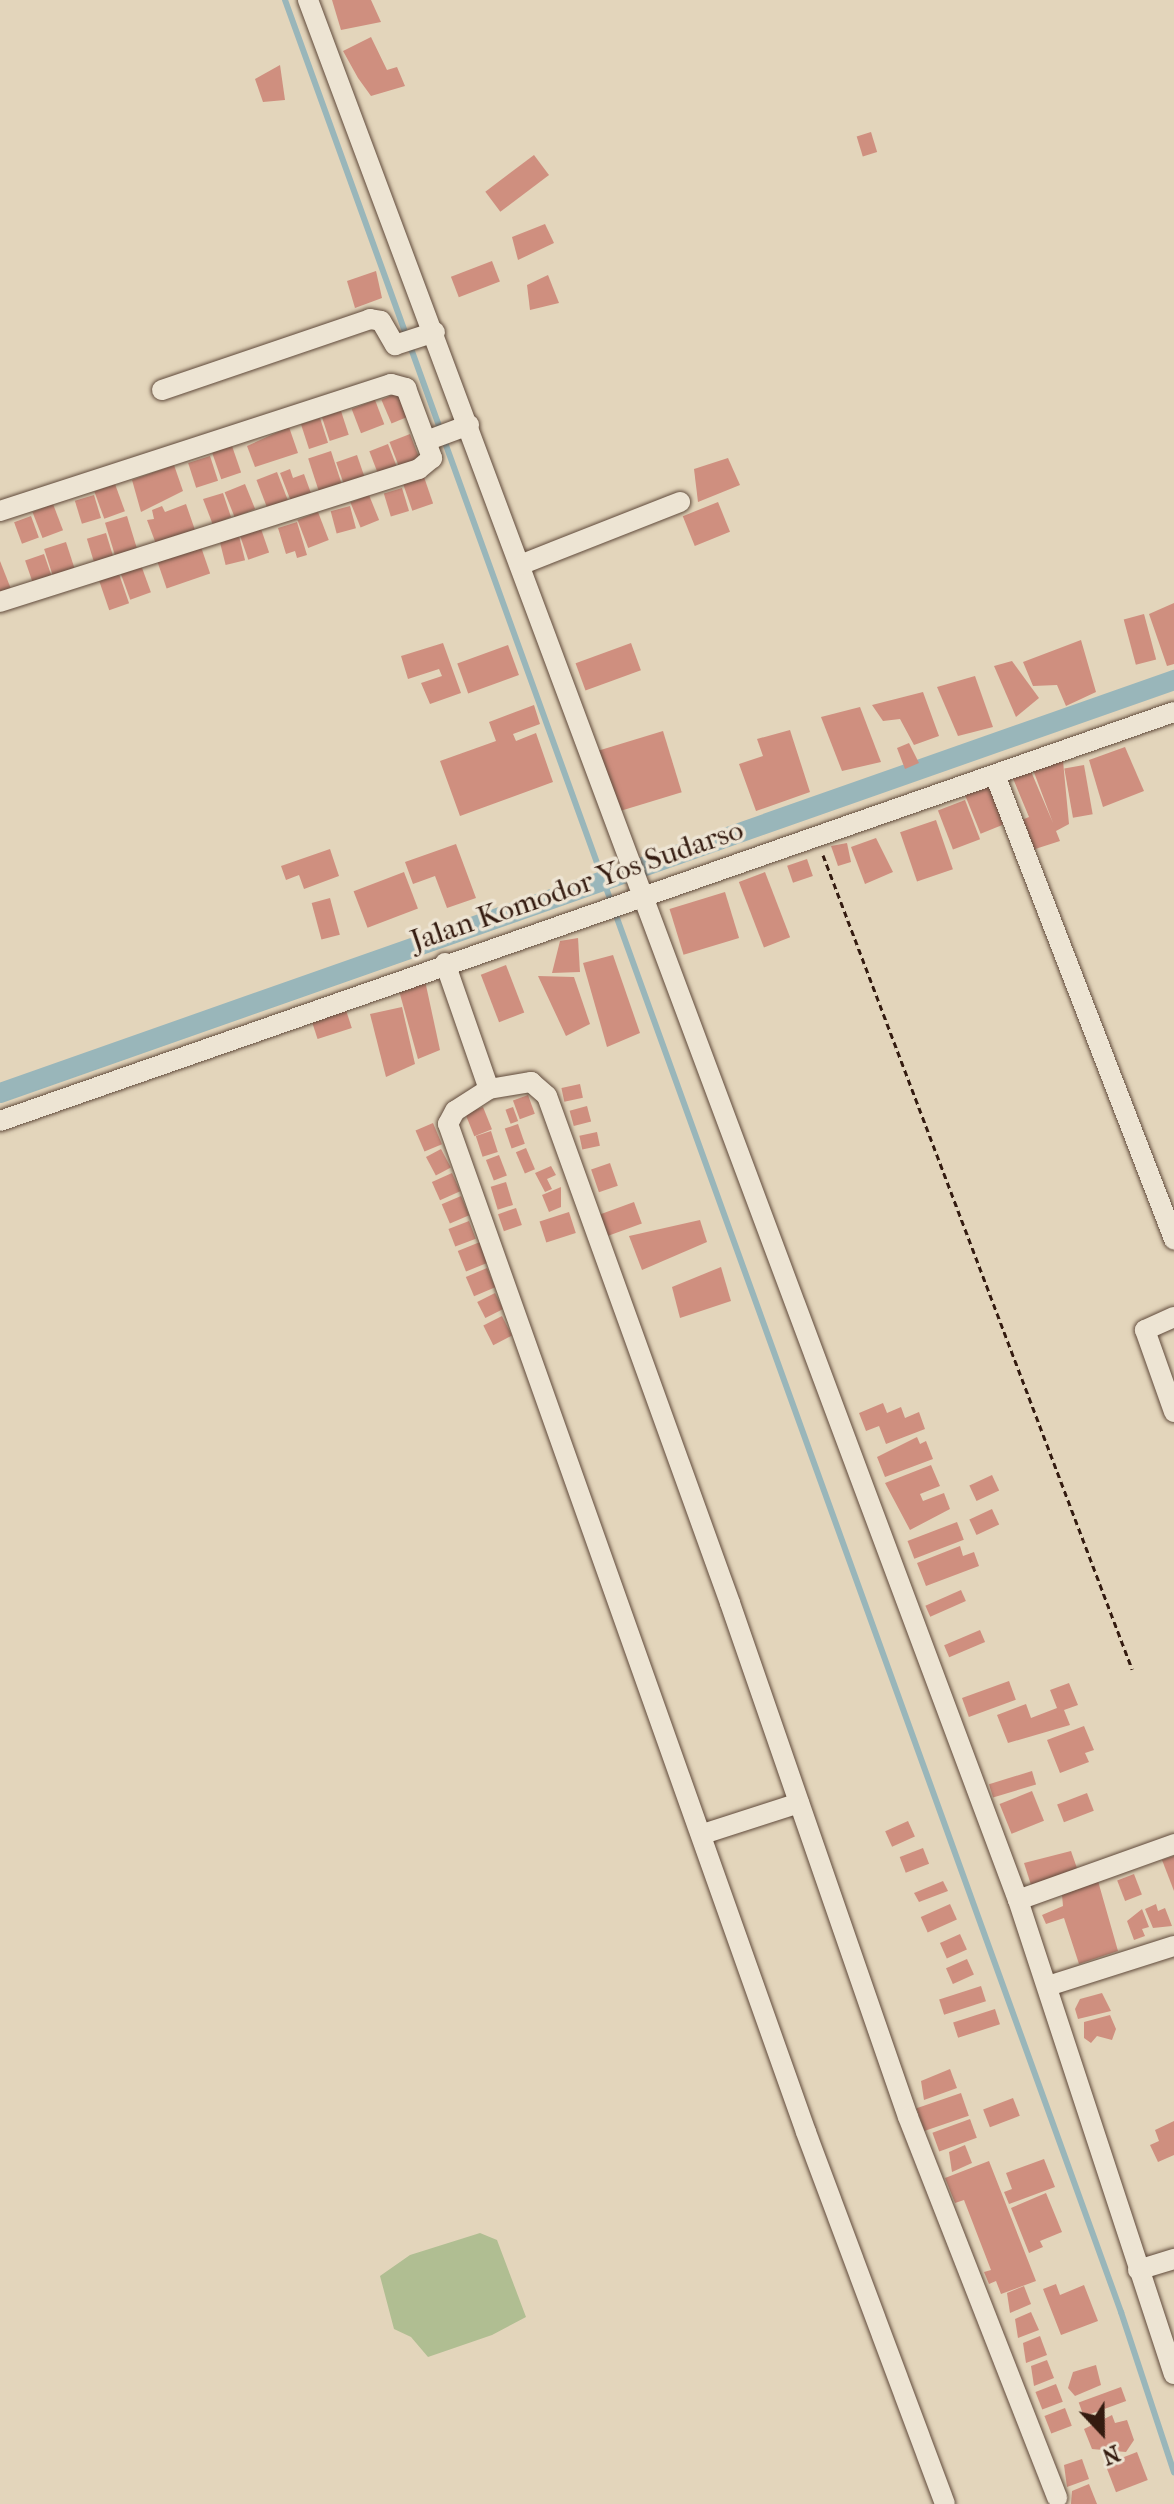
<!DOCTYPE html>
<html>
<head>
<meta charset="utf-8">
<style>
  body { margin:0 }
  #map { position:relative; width:1174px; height:2504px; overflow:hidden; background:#e3d5bb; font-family:"IM FELL French Canon",serif }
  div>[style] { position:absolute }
  .green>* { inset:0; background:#b0be92 }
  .stream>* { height:6px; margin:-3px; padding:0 3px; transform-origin:3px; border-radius:3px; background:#99b6ba }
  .canal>* { height:20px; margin:-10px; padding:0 10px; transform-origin:10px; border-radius:10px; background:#99b6ba }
  .building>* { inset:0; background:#cf8f7f; transform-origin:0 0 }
  .path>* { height:3px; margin-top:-1.5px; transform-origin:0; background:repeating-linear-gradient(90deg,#341b10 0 6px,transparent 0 10px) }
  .roads { filter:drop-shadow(0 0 2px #604a3b) drop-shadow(0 0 2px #604a3b) }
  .minor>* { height:20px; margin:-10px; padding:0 10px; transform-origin:10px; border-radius:10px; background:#ede4d3 }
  span { translate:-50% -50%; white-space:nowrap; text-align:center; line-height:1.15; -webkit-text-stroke:7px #ede4d3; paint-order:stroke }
  .street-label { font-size:30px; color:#341b10 }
  .north { position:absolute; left:1062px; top:2392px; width:80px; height:80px; -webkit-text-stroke:6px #ede4d3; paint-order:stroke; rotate:158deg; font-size:22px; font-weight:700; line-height:32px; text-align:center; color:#341b10 }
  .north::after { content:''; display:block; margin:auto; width:28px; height:36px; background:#341b10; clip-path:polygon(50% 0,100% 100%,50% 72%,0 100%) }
</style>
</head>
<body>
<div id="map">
  <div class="green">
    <i style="clip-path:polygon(480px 2233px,497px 2240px,526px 2317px,492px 2335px,428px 2357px,411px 2337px,394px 2329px,380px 2276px,410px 2255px)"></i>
  </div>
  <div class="stream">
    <i style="left:285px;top:0;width:2459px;rotate:70.12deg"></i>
    <i style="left:1121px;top:2312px;width:169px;rotate:71.7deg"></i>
  </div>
  <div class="canal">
    <i style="left:0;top:1093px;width:1245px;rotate:-19.38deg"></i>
  </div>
  <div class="building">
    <i style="clip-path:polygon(332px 0,371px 0,381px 22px,341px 30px)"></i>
    <i style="clip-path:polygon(371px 37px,387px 70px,397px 67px,405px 86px,371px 96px,358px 78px,343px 51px)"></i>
    <i style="clip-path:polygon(280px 65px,285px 100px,263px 102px,255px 79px)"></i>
    <i style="left:871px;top:132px;width:21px;height:15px;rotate:73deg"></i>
    <i style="left:534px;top:155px;width:25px;height:61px;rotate:53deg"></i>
    <i style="clip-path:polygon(545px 224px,554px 243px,518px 260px,512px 237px)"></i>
    <i style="left:492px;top:261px;width:22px;height:44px;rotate:69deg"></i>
    <i style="clip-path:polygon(376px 271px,382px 298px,355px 308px,347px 281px)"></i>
    <i style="clip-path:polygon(548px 275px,559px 303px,530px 310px,527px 285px)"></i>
    <i style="left:397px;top:393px;width:26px;height:17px;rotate:67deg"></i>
    <i style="left:375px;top:400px;width:26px;height:25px;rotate:69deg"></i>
    <i style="left:341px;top:411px;width:25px;height:20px;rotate:72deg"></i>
    <i style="left:320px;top:418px;width:26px;height:20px;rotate:72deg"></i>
    <i style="clip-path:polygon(289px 427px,298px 453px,255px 467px,247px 446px)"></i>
    <i style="left:410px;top:434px;width:26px;height:22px;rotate:69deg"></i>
    <i style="left:388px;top:444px;width:25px;height:20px;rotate:69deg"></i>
    <i style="left:232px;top:446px;width:28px;height:21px;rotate:71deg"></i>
    <i style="left:331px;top:451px;width:38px;height:24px;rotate:72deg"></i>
    <i style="left:357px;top:455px;width:24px;height:22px;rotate:71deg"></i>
    <i style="left:210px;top:456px;width:26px;height:23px;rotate:72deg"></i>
    <i style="clip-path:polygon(728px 458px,740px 485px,698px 502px,694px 469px)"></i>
    <i style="clip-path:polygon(174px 465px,183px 491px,141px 512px,132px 480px)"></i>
    <i style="clip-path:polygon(290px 469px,293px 478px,304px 474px,312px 496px,292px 504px,280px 473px)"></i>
    <i style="left:277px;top:472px;width:33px;height:22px;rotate:69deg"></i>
    <i style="left:424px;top:477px;width:28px;height:22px;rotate:71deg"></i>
    <i style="left:115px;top:484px;width:29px;height:22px;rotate:70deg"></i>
    <i style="left:245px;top:484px;width:27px;height:22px;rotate:68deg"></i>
    <i style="left:402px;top:488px;width:24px;height:19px;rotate:73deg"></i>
    <i style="clip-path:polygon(223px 493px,231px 517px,213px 525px,203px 499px)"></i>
    <i style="left:94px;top:495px;width:24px;height:20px;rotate:73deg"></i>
    <i style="left:369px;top:495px;width:27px;height:20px;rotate:68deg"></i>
    <i style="left:718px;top:502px;width:32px;height:38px;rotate:68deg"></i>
    <i style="left:53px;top:504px;width:28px;height:22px;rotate:69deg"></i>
    <i style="clip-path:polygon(186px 504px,195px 530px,156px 544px,147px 520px,154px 519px,152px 510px,162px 506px,165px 512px)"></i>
    <i style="left:350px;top:506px;width:23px;height:20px;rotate:75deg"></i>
    <i style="left:318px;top:512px;width:30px;height:22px;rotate:69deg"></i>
    <i style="left:31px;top:516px;width:23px;height:18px;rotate:70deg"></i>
    <i style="left:127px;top:516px;width:34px;height:23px;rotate:73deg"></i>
    <i style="clip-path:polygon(297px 522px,307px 555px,297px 558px,295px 551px,286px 554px,278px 528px)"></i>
    <i style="left:260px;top:526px;width:28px;height:22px;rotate:71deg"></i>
    <i style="left:106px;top:533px;width:24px;height:20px;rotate:73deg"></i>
    <i style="left:239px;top:536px;width:25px;height:20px;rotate:76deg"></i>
    <i style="left:66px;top:542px;width:28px;height:23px;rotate:72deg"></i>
    <i style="left:201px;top:547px;width:28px;height:46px;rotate:71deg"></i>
    <i style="left:44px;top:554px;width:24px;height:20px;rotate:71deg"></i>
    <i style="clip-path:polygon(0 561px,11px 589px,0 593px)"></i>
    <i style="left:141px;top:565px;width:29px;height:22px;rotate:70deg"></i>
    <i style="left:119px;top:574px;width:31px;height:21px;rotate:71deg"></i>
    <i style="clip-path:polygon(1174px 603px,1174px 664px,1167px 666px,1149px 614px)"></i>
    <i style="left:1144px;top:614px;width:47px;height:21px;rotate:75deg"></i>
    <i style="clip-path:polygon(1081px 640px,1096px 692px,1066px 706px,1057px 685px,1033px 686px,1023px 662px)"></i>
    <i style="clip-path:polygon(443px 643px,461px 693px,430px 704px,421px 683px,442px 676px,439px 669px,408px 679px,401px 656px)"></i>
    <i style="left:631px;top:643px;width:29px;height:59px;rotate:70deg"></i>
    <i style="left:508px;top:645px;width:32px;height:54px;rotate:70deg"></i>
    <i style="clip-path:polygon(1012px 661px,1039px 698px,1016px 717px,994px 666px)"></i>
    <i style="clip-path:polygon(975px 676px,993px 727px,958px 736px,937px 687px)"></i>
    <i style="clip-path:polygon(923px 692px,939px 736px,914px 745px,900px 719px,883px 721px,872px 705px)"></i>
    <i style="clip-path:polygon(534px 705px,540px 724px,513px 734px,516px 741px,536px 733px,553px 782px,460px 816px,440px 761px,496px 741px,489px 722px)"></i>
    <i style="clip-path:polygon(860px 707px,881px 762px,842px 771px,821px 717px)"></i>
    <i style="clip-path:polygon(790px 730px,810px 792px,756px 811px,739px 764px,763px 756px,757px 739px)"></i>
    <i style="left:663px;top:731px;width:64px;height:73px;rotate:73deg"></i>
    <i style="clip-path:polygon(909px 743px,919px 763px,905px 769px,897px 748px)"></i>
    <i style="clip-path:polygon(1125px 747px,1144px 791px,1103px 807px,1089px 760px)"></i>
    <i style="clip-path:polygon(1043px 760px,1063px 761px,1069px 824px,1056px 831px,1060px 841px,1029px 851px,1017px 822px,1029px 817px,1012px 776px,1030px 769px,1053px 823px,1032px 767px)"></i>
    <i style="left:1084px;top:765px;width:50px;height:20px;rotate:80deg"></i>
    <i style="left:989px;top:785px;width:42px;height:26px;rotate:68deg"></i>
    <i style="left:965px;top:800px;width:42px;height:29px;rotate:69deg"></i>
    <i style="left:936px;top:820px;width:52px;height:38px;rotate:71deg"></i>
    <i style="clip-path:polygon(876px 838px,893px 872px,865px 884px,851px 847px)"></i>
    <i style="clip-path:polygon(847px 843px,851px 862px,838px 866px,831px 846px)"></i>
    <i style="clip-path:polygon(456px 844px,476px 898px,447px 908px,435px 876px,413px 884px,405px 862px)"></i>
    <i style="clip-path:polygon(330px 849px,339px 876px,304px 889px,299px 875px,286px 880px,281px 866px)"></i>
    <i style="left:807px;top:859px;width:18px;height:21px;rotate:71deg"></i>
    <i style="left:404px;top:872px;width:39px;height:54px;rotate:69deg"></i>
    <i style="left:765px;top:872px;width:70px;height:28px;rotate:69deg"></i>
    <i style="left:725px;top:892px;width:48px;height:58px;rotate:73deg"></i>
    <i style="left:330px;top:898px;width:38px;height:19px;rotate:75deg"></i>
    <i style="clip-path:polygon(578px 938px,580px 972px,552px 973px,560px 941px)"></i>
    <i style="clip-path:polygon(613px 955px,640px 1033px,607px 1047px,583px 963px)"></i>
    <i style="left:506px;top:965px;width:51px;height:27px;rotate:69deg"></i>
    <i style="clip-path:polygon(424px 976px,440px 1050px,418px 1059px,398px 987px)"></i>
    <i style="clip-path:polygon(538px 976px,574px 977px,590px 1024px,566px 1036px)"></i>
    <i style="left:345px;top:1007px;width:22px;height:36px;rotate:72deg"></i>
    <i style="clip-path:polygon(402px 1007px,415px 1064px,386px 1077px,370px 1014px)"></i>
    <i style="left:580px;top:1084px;width:14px;height:19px;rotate:78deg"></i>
    <i style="left:528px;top:1095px;width:20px;height:16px;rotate:70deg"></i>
    <i style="left:587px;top:1106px;width:16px;height:18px;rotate:75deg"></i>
    <i style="left:483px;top:1107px;width:24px;height:19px;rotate:68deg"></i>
    <i style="left:513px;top:1107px;width:15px;height:8px;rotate:70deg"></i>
    <i style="left:433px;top:1123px;width:23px;height:19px;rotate:67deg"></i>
    <i style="left:518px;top:1124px;width:21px;height:14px;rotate:71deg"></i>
    <i style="left:491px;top:1131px;width:22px;height:16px;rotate:72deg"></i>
    <i style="left:597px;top:1132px;width:14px;height:18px;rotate:78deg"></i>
    <i style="left:526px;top:1148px;width:23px;height:11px;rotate:67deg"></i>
    <i style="left:441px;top:1149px;width:21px;height:17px;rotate:62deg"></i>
    <i style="left:499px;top:1155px;width:22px;height:14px;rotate:69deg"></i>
    <i style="left:610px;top:1163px;width:24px;height:20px;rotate:71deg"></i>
    <i style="clip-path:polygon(551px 1166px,556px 1175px,547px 1179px,552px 1189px,545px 1192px,535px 1173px)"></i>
    <i style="left:452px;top:1173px;width:20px;height:22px;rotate:66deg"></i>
    <i style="left:506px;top:1182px;width:24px;height:16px;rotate:73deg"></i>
    <i style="clip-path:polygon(561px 1187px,561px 1207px,549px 1212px,542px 1195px)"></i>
    <i style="left:461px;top:1196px;width:21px;height:21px;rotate:67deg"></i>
    <i style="left:634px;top:1202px;width:23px;height:43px;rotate:70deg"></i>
    <i style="left:516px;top:1208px;width:18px;height:19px;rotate:71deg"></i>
    <i style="left:569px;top:1212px;width:22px;height:31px;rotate:72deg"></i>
    <i style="clip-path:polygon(700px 1220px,707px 1242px,642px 1270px,629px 1236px)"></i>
    <i style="left:469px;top:1221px;width:19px;height:22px;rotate:69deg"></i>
    <i style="left:480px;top:1242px;width:22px;height:24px;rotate:68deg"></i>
    <i style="clip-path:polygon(721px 1267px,731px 1301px,680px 1318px,672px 1287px)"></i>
    <i style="left:487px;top:1268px;width:21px;height:23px;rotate:67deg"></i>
    <i style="left:495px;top:1293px;width:18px;height:20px;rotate:63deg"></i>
    <i style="left:502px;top:1316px;width:22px;height:21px;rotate:63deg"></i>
    <i style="clip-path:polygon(883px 1403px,887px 1413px,901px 1407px,905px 1418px,919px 1412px,925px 1429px,886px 1444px,879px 1426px,866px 1431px,859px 1413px)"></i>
    <i style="clip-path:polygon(917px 1437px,920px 1444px,926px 1441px,933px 1459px,885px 1477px,877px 1457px)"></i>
    <i style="clip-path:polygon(931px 1465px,940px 1486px,920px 1494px,923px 1501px,944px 1493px,950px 1509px,910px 1530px,885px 1483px)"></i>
    <i style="left:992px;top:1475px;width:17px;height:25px;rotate:65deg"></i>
    <i style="left:992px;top:1509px;width:17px;height:25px;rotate:65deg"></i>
    <i style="left:957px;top:1522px;width:19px;height:53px;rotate:69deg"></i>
    <i style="clip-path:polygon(960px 1546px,963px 1556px,974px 1552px,979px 1566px,926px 1586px,917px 1563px)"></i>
    <i style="left:961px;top:1590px;width:12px;height:39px;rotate:66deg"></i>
    <i style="left:980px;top:1630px;width:13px;height:39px;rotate:67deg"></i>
    <i style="left:1009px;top:1681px;width:20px;height:50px;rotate:70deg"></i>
    <i style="clip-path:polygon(1069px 1683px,1078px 1705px,1064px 1710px,1070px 1725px,1008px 1743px,997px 1715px,1026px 1704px,1031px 1718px,1057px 1708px,1050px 1690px)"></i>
    <i style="clip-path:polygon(1084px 1726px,1094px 1750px,1085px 1753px,1089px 1762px,1060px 1773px,1047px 1740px)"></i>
    <i style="left:1032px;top:1771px;width:14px;height:45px;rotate:73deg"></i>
    <i style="left:1032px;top:1791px;width:32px;height:35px;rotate:68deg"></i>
    <i style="left:1087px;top:1793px;width:19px;height:32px;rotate:69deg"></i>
    <i style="left:908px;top:1821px;width:17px;height:25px;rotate:66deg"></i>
    <i style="left:923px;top:1848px;width:17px;height:25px;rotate:69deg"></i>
    <i style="clip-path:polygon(1071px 1851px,1078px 1871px,1032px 1888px,1024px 1863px)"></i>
    <i style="clip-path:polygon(1174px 1856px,1174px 1891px,1162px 1860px)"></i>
    <i style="left:1134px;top:1874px;width:22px;height:18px;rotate:69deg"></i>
    <i style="clip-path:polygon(943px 1881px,948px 1891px,919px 1902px,914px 1893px)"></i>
    <i style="clip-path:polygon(1098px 1881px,1118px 1951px,1079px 1964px,1064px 1918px,1046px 1924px,1042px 1915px,1063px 1906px,1062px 1895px)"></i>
    <i style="left:950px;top:1904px;width:17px;height:32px;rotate:66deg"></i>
    <i style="clip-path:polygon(1156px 1904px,1158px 1911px,1165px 1908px,1172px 1926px,1153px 1928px,1145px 1909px)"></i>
    <i style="clip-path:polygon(1142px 1909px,1149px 1927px,1142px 1929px,1145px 1936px,1134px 1940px,1127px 1921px)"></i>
    <i style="left:960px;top:1934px;width:17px;height:22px;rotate:66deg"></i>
    <i style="left:967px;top:1959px;width:17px;height:23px;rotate:66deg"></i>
    <i style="left:981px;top:1986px;width:16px;height:44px;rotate:72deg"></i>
    <i style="clip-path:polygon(1102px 1993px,1111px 2011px,1078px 2019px,1075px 2009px,1080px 1999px)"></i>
    <i style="left:995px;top:2009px;width:16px;height:44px;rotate:72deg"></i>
    <i style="clip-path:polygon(1110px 2015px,1116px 2029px,1112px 2040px,1097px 2036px,1091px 2043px,1084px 2038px,1084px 2022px)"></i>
    <i style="clip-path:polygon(950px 2069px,957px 2088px,924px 2100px,921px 2081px)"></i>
    <i style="left:961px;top:2093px;width:24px;height:47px;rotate:71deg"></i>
    <i style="left:1013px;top:2098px;width:19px;height:32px;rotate:69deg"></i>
    <i style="left:970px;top:2119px;width:20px;height:40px;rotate:70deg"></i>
    <i style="clip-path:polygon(1174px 2121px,1174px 2155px,1158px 2162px,1150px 2145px,1159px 2141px,1155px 2130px)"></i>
    <i style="clip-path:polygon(965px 2145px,972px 2163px,952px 2172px,949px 2152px)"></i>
    <i style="clip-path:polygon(1044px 2159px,1055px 2187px,1009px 2204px,1004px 2192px,1012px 2189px,1006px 2173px)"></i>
    <i style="clip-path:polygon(989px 2161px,1036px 2281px,1001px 2294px,996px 2281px,989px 2284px,984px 2272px,991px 2270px,964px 2200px,955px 2203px,945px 2178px)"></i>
    <i style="clip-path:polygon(1046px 2193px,1062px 2232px,1040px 2241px,1043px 2247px,1029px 2253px,1011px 2208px)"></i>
    <i style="clip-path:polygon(1056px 2284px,1060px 2295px,1084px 2285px,1098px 2321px,1061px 2335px,1043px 2289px)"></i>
    <i style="clip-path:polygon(1024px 2286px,1031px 2304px,1010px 2313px,1007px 2293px)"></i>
    <i style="clip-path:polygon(1031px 2312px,1039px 2330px,1018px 2338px,1015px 2319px)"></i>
    <i style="clip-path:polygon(1040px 2336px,1047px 2355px,1026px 2363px,1023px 2343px)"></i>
    <i style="clip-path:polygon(1047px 2360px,1054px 2378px,1034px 2386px,1031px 2366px)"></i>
    <i style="clip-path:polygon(1096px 2365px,1101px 2385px,1075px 2396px,1068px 2388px,1073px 2372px)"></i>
    <i style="left:1056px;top:2384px;width:19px;height:22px;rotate:69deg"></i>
    <i style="left:1121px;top:2387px;width:15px;height:45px;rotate:70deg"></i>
    <i style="left:1065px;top:2408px;width:19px;height:22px;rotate:69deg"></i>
    <i style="clip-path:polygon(1112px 2415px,1115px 2423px,1127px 2420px,1134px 2440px,1126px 2452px,1092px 2449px,1084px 2429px)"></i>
    <i style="left:1137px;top:2452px;width:30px;height:34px;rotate:69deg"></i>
    <i style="clip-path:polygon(1082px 2459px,1089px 2479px,1067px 2487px,1064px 2465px)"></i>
    <i style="clip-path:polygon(1089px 2484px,1097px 2504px,1071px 2504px,1072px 2491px)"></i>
  </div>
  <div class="path">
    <i style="left:823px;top:855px;width:871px;rotate:69.21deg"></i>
  </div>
  <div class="roads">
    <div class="minor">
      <i style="left:308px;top:0;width:2028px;rotate:69.51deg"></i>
      <i style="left:1018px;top:1900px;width:499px;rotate:71.8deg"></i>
      <i style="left:162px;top:390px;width:220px;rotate:-18.8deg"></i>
      <i style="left:370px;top:319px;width:11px;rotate:10deg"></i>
      <i style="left:381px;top:321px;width:28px;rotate:60deg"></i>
      <i style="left:395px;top:345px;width:42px;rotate:-18deg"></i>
      <i style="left:426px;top:441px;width:46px;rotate:-20.4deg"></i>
      <i style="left:0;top:511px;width:411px;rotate:-18deg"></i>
      <i style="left:391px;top:384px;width:16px;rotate:15deg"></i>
      <i style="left:406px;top:388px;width:75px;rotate:69.6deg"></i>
      <i style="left:432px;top:458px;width:17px;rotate:140deg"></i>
      <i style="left:419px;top:469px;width:440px;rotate:162.4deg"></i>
      <i style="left:520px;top:565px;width:172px;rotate:-21.5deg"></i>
      <i style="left:995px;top:775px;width:498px;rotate:68.9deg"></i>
      <i style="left:445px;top:963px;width:133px;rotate:70.8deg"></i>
      <i style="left:0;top:1121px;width:1243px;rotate:-19.21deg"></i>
      <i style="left:1174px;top:1317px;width:32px;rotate:156deg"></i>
      <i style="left:1145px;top:1330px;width:87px;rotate:70.5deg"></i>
      <i style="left:703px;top:1834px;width:101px;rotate:-17.9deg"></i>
      <i style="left:1018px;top:1900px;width:166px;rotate:-19.7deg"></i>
      <i style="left:1048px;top:1986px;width:132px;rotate:-17.6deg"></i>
      <i style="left:1138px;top:2270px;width:38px;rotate:-17deg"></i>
      <i style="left:945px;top:2504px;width:397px;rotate:-110.5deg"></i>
      <i style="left:806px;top:2132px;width:1070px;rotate:-109.55deg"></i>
      <i style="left:448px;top:1124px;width:15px;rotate:-62deg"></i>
      <i style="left:455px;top:1111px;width:40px;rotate:-32.9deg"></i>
      <i style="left:489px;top:1089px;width:43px;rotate:-9.5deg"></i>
      <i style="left:531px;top:1082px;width:21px;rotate:41deg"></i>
      <i style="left:547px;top:1096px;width:539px;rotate:70.15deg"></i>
      <i style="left:730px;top:1603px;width:544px;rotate:70.9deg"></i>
      <i style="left:908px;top:2117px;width:409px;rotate:68.6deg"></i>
    </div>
  </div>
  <div class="street-label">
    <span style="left:577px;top:886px;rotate:-19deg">Jalan Komodor Yos Sudarso</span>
  </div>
  <div class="north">N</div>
</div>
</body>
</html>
